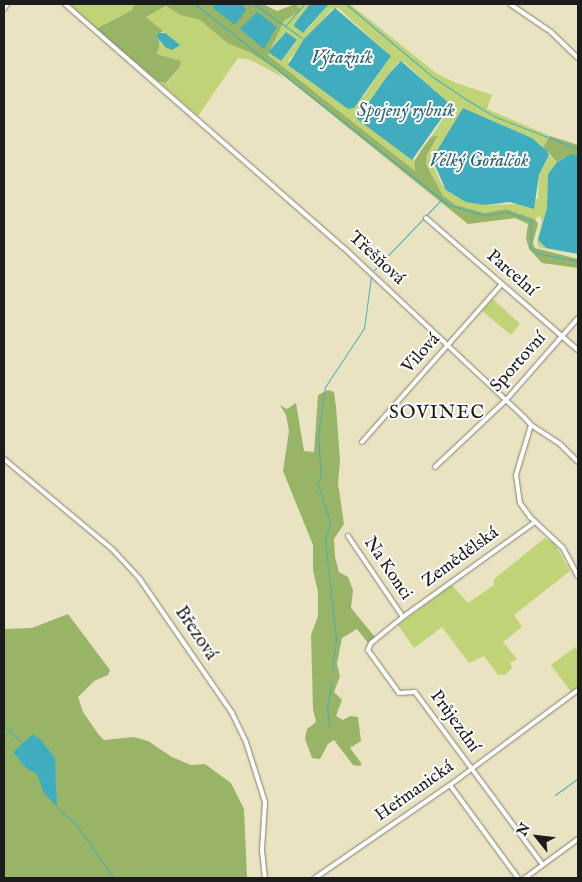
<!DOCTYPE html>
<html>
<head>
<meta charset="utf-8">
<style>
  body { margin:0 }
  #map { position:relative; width:582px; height:882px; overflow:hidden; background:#eae3c2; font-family:"IM FELL English",serif }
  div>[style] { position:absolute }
  .green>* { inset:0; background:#c0d376 }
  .forest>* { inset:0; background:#98b567 }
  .water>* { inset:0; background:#40adbe }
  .stream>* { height:1px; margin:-0.5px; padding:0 0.5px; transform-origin:0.5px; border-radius:0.5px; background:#40adbe }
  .roads { filter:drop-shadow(0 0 1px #83806f) drop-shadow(0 0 1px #83806f) }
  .street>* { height:4px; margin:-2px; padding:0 2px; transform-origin:2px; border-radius:2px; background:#fff }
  span { translate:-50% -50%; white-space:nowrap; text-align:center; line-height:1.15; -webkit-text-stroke:4px #fff; paint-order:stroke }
  .street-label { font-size:18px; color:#1c1c1c }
  .water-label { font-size:19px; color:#2e646d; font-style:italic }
  .neighbourhood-label { font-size:19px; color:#1c1c1c; letter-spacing:1px }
  .frame { position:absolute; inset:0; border:5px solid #1c1c1c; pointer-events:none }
  .north { position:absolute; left:512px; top:812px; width:50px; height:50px; -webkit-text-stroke:4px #fff; paint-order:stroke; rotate:299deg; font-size:14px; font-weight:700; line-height:20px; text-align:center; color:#1c1c1c }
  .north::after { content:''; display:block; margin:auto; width:18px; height:22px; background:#1c1c1c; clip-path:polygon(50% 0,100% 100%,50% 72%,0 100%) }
</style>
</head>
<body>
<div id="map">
  <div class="green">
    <i style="clip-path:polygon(70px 4px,134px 4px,132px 10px,96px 29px)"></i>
    <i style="clip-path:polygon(evenodd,295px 4px,310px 4px,295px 23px,306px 31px,329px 4px,350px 4px,436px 73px,456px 83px,492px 95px,487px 109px,550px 136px,543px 147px,532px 138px,463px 108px,432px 163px,442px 185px,485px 205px,517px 204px,538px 199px,539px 176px,549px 155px,557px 162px,548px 174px,547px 208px,538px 240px,546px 248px,578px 256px,538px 247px,537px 241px,542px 221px,540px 216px,535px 219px,506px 209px,485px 213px,456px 205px,443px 196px,426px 164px,427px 155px,438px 137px,431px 137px,448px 111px,436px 92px,404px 62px,398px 63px,388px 75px,357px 119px,415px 160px,415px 171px,268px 55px,269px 52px,281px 61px,297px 41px,285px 33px,272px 47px,284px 21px,301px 10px,295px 4px,338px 8px,391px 56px,363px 97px,322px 90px,300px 74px,288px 61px,332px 9px,338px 8px)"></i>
    <i style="clip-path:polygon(166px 6px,180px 15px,200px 20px,227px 43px,251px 53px,274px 68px,284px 78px,251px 60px,238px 58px,198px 116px,159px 82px,167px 83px,180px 67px,181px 61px,157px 54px,160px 42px,165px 47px,165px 33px,145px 17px)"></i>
    <i style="clip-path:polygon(493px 299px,520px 324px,511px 335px,482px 311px)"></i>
    <i style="clip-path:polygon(545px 538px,555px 544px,570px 571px,514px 615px,522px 627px,503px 642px,517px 659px,510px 663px,512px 668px,505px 675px,498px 675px,484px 656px,469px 663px,442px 627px,414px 648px,398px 625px,452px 585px,468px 603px,494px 585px,494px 579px)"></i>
    <i style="clip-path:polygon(575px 647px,578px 652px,578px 687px,571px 692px,551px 665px)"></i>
  </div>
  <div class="forest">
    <i style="clip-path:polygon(134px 4px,263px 4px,277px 11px,295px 4px,301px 10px,284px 21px,268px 55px,415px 171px,415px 160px,422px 149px,431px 137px,438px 136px,427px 155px,426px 164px,443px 196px,456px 205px,485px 213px,506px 209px,535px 219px,538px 224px,533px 243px,535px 248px,578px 259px,578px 268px,542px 263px,529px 249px,526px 238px,528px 224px,515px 218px,468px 224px,274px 68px,251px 53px,227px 43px,200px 20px,180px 15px,166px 6px,146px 17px,163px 31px,156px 36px,160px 42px,157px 54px,181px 61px,180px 67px,166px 83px,159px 82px,96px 29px,132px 10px)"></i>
    <i style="clip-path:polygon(550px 136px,578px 145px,578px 156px,565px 157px,557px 162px,543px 147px)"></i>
    <i style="clip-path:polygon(328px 390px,334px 392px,336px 407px,340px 460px,338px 483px,344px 524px,334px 539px,335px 557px,339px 572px,348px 577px,353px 590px,351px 608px,375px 637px,368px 643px,357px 629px,342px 638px,337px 664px,340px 676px,334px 692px,342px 700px,336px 716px,343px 720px,350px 716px,358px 717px,361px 741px,350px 748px,362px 764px,359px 766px,353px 765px,334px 740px,328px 744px,320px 759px,312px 758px,305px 739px,307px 729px,316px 722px,313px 709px,311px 635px,318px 616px,318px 592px,313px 570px,313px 545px,283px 471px,289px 431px,286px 415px,280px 405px,287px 409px,296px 403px,304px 451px,314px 452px,318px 395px)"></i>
    <i style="clip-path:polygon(68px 614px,110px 670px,108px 675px,94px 681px,78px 697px,83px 712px,99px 735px,104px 740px,134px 737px,148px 741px,172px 757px,191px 765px,205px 764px,231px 783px,244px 809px,247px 878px,4px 878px,4px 629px,32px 628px)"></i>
  </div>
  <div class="water">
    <i style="clip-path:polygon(215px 4px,243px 4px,246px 10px,235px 25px,213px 8px)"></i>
    <i style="clip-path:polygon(310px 4px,329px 4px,303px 33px,294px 26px,295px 23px)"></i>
    <i style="clip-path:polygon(335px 8px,391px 56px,354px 108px,348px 109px,288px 65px,304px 39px)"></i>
    <i style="clip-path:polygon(257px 12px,277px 27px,264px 49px,240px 29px)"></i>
    <i style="clip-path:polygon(286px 32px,297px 40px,281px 61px,268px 52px)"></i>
    <i style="clip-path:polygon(159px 33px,165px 33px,180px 45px,172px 50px,165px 47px,156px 36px)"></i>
    <i style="clip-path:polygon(401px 61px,451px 105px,412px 160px,357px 119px,388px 75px)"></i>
    <i style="clip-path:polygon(463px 108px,532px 138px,547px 151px,549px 155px,539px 175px,534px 209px,510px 202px,485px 205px,466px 202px,446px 190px,432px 159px)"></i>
    <i style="clip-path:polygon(571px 154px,578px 156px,578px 254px,546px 248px,538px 240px,547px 208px,548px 174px,557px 162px)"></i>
    <i style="clip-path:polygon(33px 734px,41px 740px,55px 758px,57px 807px,44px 793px,37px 774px,26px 768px,13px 752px)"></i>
  </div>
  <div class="stream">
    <i style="left:195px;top:4px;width:324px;rotate:38.4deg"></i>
    <i style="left:449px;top:205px;width:36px;rotate:16deg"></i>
    <i style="left:484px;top:215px;width:24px;rotate:-7deg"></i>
    <i style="left:508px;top:212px;width:25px;rotate:21deg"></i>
    <i style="left:531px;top:221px;width:26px;rotate:92deg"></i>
    <i style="left:530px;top:247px;width:8px;rotate:45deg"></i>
    <i style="left:536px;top:253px;width:43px;rotate:10.8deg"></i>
    <i style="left:254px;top:4px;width:59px;rotate:35.3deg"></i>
    <i style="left:346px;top:4px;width:114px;rotate:40deg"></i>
    <i style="left:433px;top:77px;width:37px;rotate:34deg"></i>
    <i style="left:464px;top:98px;width:37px;rotate:31deg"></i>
    <i style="left:496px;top:117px;width:88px;rotate:21.3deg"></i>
    <i style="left:285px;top:26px;width:29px;rotate:-49deg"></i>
    <i style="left:374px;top:270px;width:97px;rotate:-46.3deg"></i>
    <i style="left:332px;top:668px;width:30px;rotate:-82deg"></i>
    <i style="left:336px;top:638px;width:98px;rotate:-96.5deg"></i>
    <i style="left:325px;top:541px;width:20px;rotate:-75deg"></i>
    <i style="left:330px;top:522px;width:42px;rotate:-108deg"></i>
    <i style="left:317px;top:482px;width:6px;rotate:-51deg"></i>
    <i style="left:321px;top:477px;width:41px;rotate:-94.2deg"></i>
    <i style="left:318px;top:436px;width:49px;rotate:-81.9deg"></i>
    <i style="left:325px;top:387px;width:71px;rotate:-56.5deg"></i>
    <i style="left:364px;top:328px;width:51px;rotate:-82.2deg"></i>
    <i style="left:329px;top:725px;width:16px;rotate:-97deg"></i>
    <i style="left:327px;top:709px;width:27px;rotate:-80deg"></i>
    <i style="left:4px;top:726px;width:25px;rotate:43deg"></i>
    <i style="left:555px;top:795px;width:29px;rotate:-36deg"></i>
    <i style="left:57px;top:807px;width:24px;rotate:42deg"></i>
    <i style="left:75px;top:823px;width:67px;rotate:54.7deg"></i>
  </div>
  <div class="roads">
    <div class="street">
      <i style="left:65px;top:4px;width:369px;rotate:41.2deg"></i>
      <i style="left:343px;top:247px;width:247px;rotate:43.2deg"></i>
      <i style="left:523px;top:416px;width:12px;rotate:48deg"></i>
      <i style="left:531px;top:425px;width:52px;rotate:106.7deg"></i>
      <i style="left:516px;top:475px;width:28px;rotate:82deg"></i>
      <i style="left:520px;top:503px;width:17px;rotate:54deg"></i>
      <i style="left:530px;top:517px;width:45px;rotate:43.2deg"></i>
      <i style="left:563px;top:548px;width:32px;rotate:62deg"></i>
      <i style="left:510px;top:4px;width:50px;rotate:34.3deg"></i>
      <i style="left:551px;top:32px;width:37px;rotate:44deg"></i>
      <i style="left:4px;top:9px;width:6px;rotate:-59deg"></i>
      <i style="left:426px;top:218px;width:201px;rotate:41deg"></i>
      <i style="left:531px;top:425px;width:35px;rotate:33deg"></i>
      <i style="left:560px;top:444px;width:25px;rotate:45deg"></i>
      <i style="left:362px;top:442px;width:211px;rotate:-48.5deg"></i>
      <i style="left:4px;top:459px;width:141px;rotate:39.8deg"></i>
      <i style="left:112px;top:549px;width:40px;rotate:47deg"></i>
      <i style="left:139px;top:578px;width:164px;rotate:55.4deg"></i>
      <i style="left:232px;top:713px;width:32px;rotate:64deg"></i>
      <i style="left:246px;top:742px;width:63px;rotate:72.4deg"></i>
      <i style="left:265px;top:802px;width:48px;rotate:93.6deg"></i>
      <i style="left:262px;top:850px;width:28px;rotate:84deg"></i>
      <i style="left:435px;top:467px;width:98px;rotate:-43.3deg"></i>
      <i style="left:506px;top:400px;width:109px;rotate:-48.7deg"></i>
      <i style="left:535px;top:522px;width:163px;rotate:144.3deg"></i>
      <i style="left:403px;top:617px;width:41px;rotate:140.9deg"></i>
      <i style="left:371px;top:643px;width:8px;rotate:113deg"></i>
      <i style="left:368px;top:650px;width:53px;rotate:54.2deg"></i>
      <i style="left:399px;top:693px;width:16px;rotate:-4deg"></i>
      <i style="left:415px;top:692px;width:215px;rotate:53.5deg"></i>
      <i style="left:348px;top:536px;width:98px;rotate:55.8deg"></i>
      <i style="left:450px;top:785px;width:115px;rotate:53.8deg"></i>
      <i style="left:315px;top:878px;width:164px;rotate:-34.6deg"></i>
      <i style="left:450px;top:785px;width:159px;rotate:-36.6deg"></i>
      <i style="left:525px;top:878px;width:66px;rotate:-36.3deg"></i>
    </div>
  </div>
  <div class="street-label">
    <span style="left:376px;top:259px;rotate:43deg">Třešňová</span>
    <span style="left:511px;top:274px;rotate:41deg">Parcelní</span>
    <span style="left:422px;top:354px;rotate:-48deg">Vilová</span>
    <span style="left:519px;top:363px;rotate:-48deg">Sportovní</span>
    <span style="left:461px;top:558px;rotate:-36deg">Zemědělská</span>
    <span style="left:387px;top:569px;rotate:56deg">Na Konci</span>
    <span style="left:195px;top:634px;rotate:56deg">Březová</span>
    <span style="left:454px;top:722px;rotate:54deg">Průjezdní</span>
    <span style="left:415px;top:792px;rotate:-35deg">Heřmanická</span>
  </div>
  <div class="water-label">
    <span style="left:342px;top:59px">Výtažník</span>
    <span style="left:406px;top:112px">Spojený rybník</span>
    <span style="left:479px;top:162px">Velký Gořalčok</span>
  </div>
  <div class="neighbourhood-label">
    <span style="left:437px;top:414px">SOVINEC</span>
  </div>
  <div class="frame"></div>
  <div class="north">N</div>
</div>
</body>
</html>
